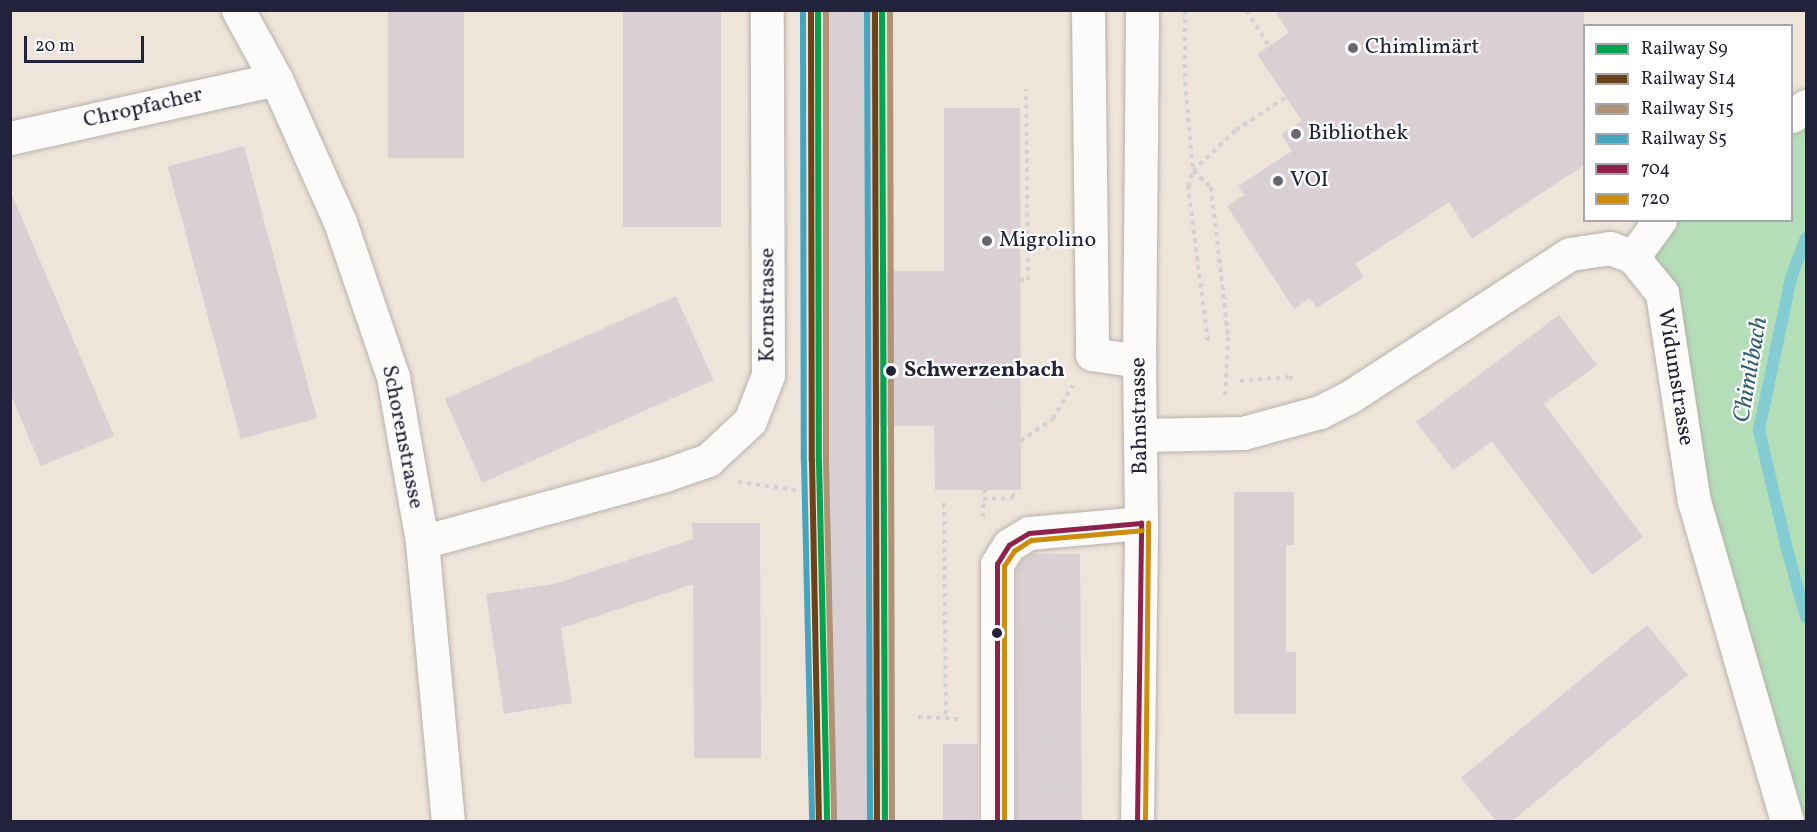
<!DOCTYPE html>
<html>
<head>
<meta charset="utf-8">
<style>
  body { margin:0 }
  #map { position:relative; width:1817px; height:832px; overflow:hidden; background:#eee4d9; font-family:Vollkorn,serif }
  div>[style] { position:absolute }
  .green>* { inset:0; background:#b4deb7 }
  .stream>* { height:12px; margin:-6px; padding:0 6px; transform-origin:6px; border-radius:6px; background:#83ccd2 }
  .building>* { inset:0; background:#dad0d4; transform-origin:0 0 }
  .path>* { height:4px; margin-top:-2px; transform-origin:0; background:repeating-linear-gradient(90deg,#d4d2d0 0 4.5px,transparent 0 9px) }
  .roads { filter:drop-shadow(0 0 2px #b6b1ac) drop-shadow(0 0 2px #b6b1ac) }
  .minor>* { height:33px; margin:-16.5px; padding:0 16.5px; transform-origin:16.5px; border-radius:16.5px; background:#fcfbf9 }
  .bus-1>* { height:4.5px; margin:-2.25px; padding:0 2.25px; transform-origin:2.25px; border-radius:2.25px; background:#8e224d }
  .bus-2>* { height:4.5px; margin:-2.25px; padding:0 2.25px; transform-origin:2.25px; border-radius:2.25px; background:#cc8c0c }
  .rail-1>* { height:6px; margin:-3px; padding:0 3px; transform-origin:3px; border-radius:3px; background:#00a34f }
  .rail-2>* { height:6px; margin:-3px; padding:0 3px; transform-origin:3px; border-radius:3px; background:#6c421b }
  .rail-3>* { height:6px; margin:-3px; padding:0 3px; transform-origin:3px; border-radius:3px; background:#ae9376 }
  .rail-4>* { height:6px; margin:-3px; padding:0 3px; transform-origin:3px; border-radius:3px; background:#44a5bc }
  .dots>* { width:16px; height:16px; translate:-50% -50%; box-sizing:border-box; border:3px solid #fff; border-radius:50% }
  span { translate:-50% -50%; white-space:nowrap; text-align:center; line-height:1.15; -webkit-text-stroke:4.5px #fff; paint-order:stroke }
  .poi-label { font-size:22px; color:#22223b }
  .left { translate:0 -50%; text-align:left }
  .street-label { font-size:22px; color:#22223b }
  .stop-label { font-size:22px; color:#22223b; font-weight:700 }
  .water-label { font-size:24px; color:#366276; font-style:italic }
  .frame { position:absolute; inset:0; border:12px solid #22223b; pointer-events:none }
  .legend { position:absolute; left:1583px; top:24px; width:210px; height:198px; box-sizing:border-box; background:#fff; border:2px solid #a7a7b1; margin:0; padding:8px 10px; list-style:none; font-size:18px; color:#22223b }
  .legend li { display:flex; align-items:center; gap:12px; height:30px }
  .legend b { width:30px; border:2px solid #a7a7b1 }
  .scale { position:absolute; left:24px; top:36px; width:120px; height:27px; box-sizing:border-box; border:3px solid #22223b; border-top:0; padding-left:8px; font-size:18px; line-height:21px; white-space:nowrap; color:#22223b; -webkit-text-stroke:4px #fff; paint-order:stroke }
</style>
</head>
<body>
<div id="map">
  <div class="green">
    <i style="clip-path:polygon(1806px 106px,1806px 821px,1787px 821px,1694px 501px,1662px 293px,1633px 257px,1660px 221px,1792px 220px,1792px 116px)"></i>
  </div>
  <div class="stream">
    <i style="left:1806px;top:238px;width:43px;rotate:110.6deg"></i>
    <i style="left:1791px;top:278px;width:155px;rotate:101.9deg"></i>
    <i style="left:1759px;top:430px;width:118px;rotate:76.8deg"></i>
    <i style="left:1786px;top:545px;width:75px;rotate:74.5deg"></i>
  </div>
  <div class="building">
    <i style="left:388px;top:10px;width:76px;height:148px"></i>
    <i style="left:623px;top:10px;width:98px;height:217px"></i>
    <i style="clip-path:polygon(827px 10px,874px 10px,875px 271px,944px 271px,944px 108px,1020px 108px,1021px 490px,935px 490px,934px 426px,876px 426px,876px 822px,836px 822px,829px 570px,826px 213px)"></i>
    <i style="clip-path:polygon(1274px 10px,1584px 10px,1584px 165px,1472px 239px,1449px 202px,1355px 264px,1364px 277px,1317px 308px,1310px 298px,1294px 309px,1227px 206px,1244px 195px,1238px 186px,1292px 151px,1281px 134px,1302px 121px,1257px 54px,1289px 33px)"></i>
    <i style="left:244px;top:146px;width:282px;height:79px;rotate:75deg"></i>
    <i style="clip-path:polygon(10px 190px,114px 436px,41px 466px,10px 393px)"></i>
    <i style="left:676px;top:296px;width:92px;height:253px;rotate:66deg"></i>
    <i style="clip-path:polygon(1559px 315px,1597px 365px,1544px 404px,1643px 537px,1592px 575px,1492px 441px,1453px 470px,1416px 422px)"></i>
    <i style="clip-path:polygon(1234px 492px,1294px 492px,1294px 545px,1286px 545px,1286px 652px,1296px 652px,1296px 714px,1234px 714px)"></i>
    <i style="clip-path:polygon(692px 523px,760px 523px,761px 758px,694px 758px,693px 584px,561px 628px,572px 703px,504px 714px,486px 594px,554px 584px,693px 539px)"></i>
    <i style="clip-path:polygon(1031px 554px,1080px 554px,1082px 822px,1016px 822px,1017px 568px,1022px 559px)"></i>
    <i style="clip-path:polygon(1647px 625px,1688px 675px,1511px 822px,1497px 822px,1461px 778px)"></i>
    <i style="left:978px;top:744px;width:78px;height:35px;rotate:90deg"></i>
  </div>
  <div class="path">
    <i style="left:1185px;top:10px;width:72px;rotate:90deg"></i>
    <i style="left:1185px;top:82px;width:89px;rotate:84.9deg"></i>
    <i style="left:1193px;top:171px;width:24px;rotate:42deg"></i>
    <i style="left:1211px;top:187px;width:151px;rotate:83.5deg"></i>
    <i style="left:1228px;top:337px;width:59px;rotate:92.9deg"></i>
    <i style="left:1028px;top:247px;width:26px"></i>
    <i style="left:1208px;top:341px;width:155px;rotate:-97.4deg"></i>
    <i style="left:1188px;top:187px;width:17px;rotate:-73deg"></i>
    <i style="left:1193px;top:171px;width:59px;rotate:-43.6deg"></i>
    <i style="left:1236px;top:130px;width:73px;rotate:-33.3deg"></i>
    <i style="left:1297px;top:90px;width:95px;rotate:-122.5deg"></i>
    <i style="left:1240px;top:381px;width:48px;rotate:-4.8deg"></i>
    <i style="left:1288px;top:377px;width:7px;rotate:16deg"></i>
    <i style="left:1013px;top:446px;width:48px;rotate:-34deg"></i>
    <i style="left:1053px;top:419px;width:39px;rotate:-60deg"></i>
    <i style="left:738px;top:482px;width:60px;rotate:7.7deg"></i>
    <i style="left:985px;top:493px;width:89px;rotate:-90.6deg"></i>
    <i style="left:984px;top:404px;width:28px"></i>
    <i style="left:944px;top:503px;width:215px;rotate:89.5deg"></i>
    <i style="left:983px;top:517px;width:18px;rotate:-90deg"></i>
    <i style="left:983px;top:499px;width:30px;rotate:-2deg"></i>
    <i style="left:1013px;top:498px;width:218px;rotate:-90.5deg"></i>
    <i style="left:1011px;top:280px;width:17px"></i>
    <i style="left:1028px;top:280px;width:191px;rotate:-90.6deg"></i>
    <i style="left:852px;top:572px;width:562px;rotate:-90deg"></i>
    <i style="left:831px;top:580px;width:22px;rotate:-21deg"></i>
    <i style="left:852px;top:572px;width:23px;rotate:15deg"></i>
    <i style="left:1034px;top:618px;width:45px;rotate:15.6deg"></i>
    <i style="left:918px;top:717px;width:41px;rotate:2.8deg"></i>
    <i style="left:1033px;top:737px;width:34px;rotate:12deg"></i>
    <i style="left:1035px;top:785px;width:44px"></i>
    <i style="left:1049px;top:822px;width:251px;rotate:-89.8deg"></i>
  </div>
  <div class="roads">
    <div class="minor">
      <i style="left:238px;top:10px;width:79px;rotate:61.2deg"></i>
      <i style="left:276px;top:79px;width:157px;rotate:65.9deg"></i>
      <i style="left:340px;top:222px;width:164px;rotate:71.1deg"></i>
      <i style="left:393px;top:377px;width:168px;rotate:80deg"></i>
      <i style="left:422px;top:542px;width:281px;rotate:84.7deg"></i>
      <i style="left:1088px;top:10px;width:344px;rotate:89.3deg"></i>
      <i style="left:1092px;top:354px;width:48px;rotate:8.5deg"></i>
      <i style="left:1792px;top:116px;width:17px;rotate:-36deg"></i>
      <i style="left:10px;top:138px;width:272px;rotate:-12.5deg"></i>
      <i style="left:1633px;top:257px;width:46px;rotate:-53.9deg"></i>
      <i style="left:1140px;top:435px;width:103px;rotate:-1.1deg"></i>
      <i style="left:1243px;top:433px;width:80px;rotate:-15.3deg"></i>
      <i style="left:1320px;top:412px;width:35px;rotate:-27deg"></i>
      <i style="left:1351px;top:396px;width:261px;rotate:-33deg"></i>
      <i style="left:1570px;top:254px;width:40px;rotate:-8.5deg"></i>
      <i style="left:1610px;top:248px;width:25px;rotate:21deg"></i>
      <i style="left:1633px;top:257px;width:46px;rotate:51.1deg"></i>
      <i style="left:1662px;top:293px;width:210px;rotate:81.3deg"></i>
      <i style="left:1694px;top:501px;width:334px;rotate:73.8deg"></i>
      <i style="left:422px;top:542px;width:252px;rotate:-15.4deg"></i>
      <i style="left:665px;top:475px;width:46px;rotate:-19.2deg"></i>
      <i style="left:708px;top:460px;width:57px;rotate:-42.9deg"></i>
      <i style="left:750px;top:421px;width:49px;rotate:-68.6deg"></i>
      <i style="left:768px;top:375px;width:365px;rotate:-90.2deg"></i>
      <i style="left:997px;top:822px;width:258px;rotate:-90deg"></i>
      <i style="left:997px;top:564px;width:22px;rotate:-58deg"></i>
      <i style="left:1009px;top:545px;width:23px;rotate:-31deg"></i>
      <i style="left:1029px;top:533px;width:112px;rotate:-5.1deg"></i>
      <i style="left:1137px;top:822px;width:299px;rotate:-89.2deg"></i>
      <i style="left:1141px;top:523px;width:162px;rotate:-90.7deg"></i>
      <i style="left:1139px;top:361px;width:351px;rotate:-89.5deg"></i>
    </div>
  </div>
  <div class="bus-1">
    <i style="left:997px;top:822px;width:258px;rotate:-90deg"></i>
    <i style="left:997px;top:564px;width:22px;rotate:-58deg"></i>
    <i style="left:1009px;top:545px;width:23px;rotate:-31deg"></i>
    <i style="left:1029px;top:533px;width:112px;rotate:-5.1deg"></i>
    <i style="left:1137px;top:822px;width:299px;rotate:-89.2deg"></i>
  </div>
  <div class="bus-2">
    <i style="left:1004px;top:822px;width:256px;rotate:-90deg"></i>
    <i style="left:1004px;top:566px;width:18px;rotate:-56deg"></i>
    <i style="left:1014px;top:551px;width:20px;rotate:-33deg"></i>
    <i style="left:1031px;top:540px;width:111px;rotate:-5.1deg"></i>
    <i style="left:1145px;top:822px;width:299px;rotate:-89.4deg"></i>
  </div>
  <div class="rail-1">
    <i style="left:818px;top:10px;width:451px;rotate:89.9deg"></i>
    <i style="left:819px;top:461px;width:361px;rotate:88.7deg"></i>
    <i style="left:882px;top:10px;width:812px;rotate:89.79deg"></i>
  </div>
  <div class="rail-2">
    <i style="left:811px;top:10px;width:451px;rotate:89.9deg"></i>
    <i style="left:812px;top:461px;width:361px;rotate:88.9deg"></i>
    <i style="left:875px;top:10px;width:812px;rotate:89.86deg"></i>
  </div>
  <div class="rail-3">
    <i style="left:826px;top:10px;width:451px;rotate:90deg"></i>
    <i style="left:826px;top:461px;width:361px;rotate:88.7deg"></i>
    <i style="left:890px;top:10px;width:812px;rotate:89.86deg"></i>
  </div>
  <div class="rail-4">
    <i style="left:803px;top:10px;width:451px;rotate:89.9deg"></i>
    <i style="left:804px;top:461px;width:361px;rotate:88.7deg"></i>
    <i style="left:867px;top:10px;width:812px;rotate:89.79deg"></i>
  </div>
  <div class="dots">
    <i style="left:1353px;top:48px;background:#696672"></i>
    <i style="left:1296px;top:134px;background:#696672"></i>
    <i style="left:1278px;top:181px;background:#696672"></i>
    <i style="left:987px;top:241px;background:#696672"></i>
    <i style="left:891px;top:371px;background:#22223b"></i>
    <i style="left:997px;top:633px;background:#22223b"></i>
  </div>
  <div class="poi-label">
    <span class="left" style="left:1365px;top:48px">Chimlimärt</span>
    <span class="left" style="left:1308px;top:134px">Bibliothek</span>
    <span class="left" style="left:1290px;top:181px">VOI</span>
    <span class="left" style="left:999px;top:241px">Migrolino</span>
  </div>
  <div class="street-label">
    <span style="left:143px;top:108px;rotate:-13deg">Chropfacher</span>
    <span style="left:768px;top:305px;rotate:-90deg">Kornstrasse</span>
    <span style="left:1675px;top:377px;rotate:81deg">Widumstrasse</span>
    <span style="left:1140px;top:416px;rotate:-91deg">Bahnstrasse</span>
    <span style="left:402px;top:437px;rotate:79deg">Schorenstrasse</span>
  </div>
  <div class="stop-label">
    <span class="left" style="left:904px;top:371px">Schwerzenbach</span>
  </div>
  <div class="water-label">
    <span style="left:1752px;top:370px;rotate:-80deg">Chimlibach</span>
  </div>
  <div class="frame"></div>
  <ul class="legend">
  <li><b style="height:8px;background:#00a34f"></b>Railway S9</li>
  <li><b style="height:8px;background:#6c421b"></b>Railway S14</li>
  <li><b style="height:8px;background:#ae9376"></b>Railway S15</li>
  <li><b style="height:8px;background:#44a5bc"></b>Railway S5</li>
  <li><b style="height:8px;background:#8e224d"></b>704</li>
  <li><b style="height:8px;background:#cc8c0c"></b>720</li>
  </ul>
  <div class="scale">20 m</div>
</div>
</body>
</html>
